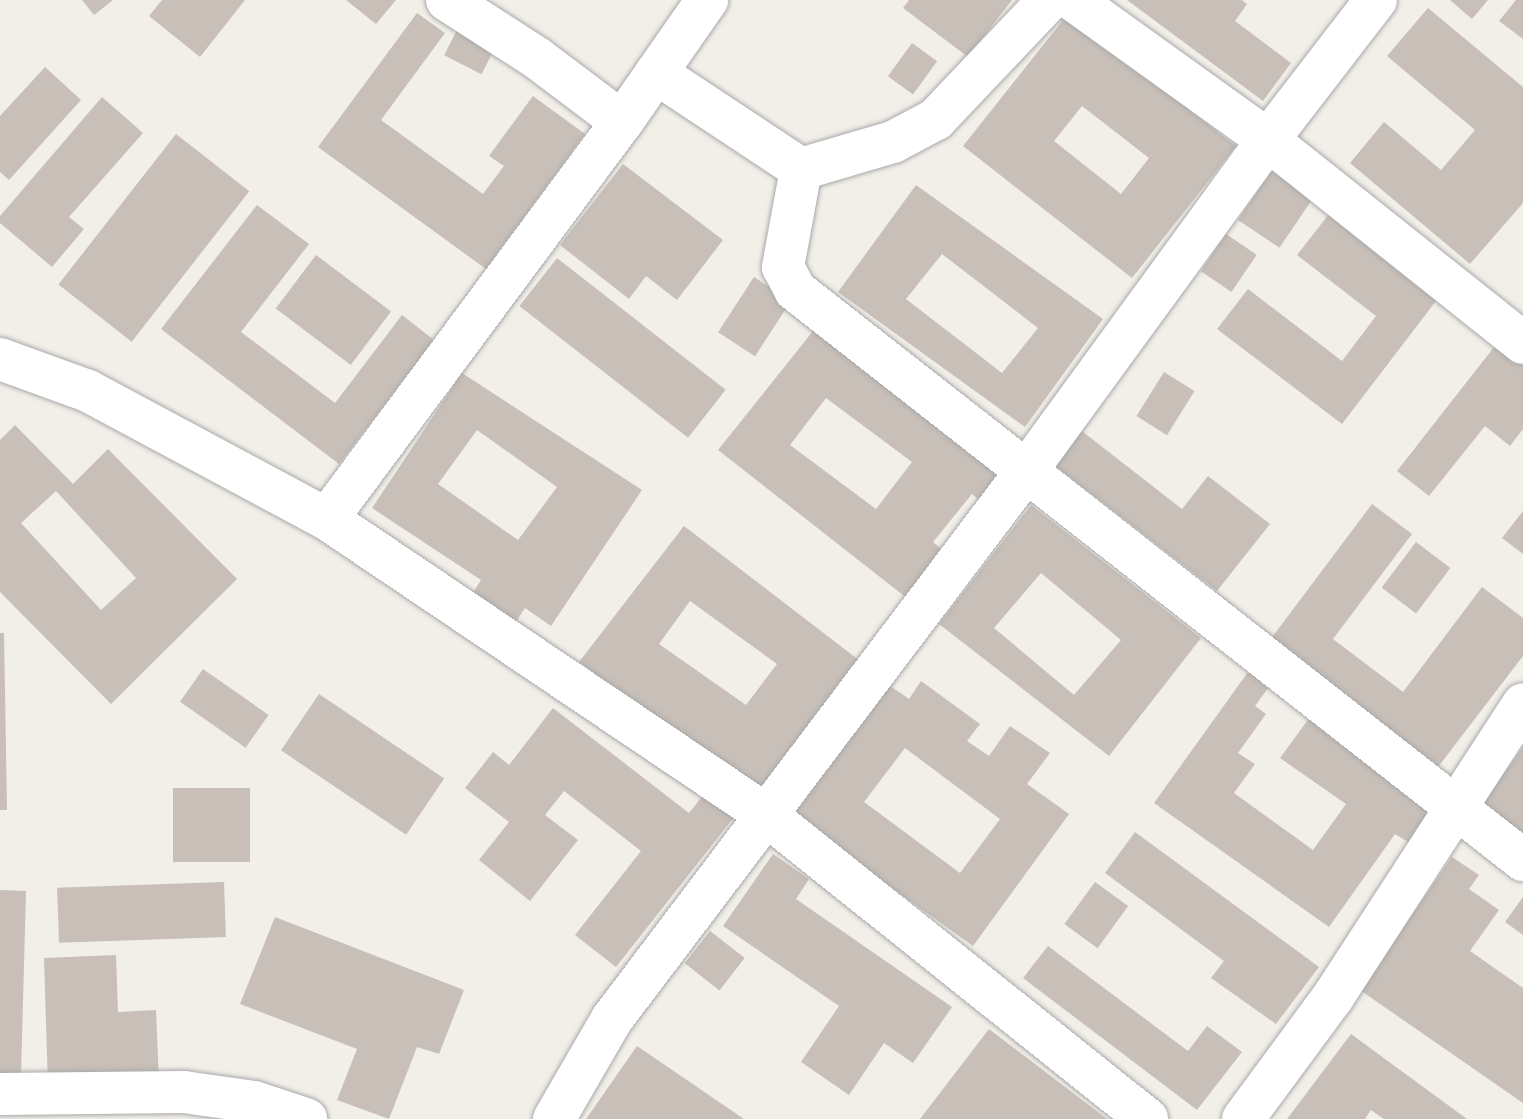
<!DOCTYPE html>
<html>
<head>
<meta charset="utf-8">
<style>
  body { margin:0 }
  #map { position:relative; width:1523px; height:1119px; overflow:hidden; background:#f2efe9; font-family:"PT Sans",sans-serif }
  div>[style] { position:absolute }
  .building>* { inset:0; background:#c7bfb8; transform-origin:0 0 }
  .roads { filter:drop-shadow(0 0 2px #a9a9a9) drop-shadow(0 0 2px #a9a9a9) }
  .street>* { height:42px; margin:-21px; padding:0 21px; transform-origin:21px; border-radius:21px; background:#fff }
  span { translate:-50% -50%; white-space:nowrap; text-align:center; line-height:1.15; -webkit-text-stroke:6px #fff; paint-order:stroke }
</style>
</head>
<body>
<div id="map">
  <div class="building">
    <i style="clip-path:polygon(82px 0,113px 0,94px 15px)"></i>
    <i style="clip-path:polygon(162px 0,245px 0,200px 57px,149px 16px)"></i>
    <i style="clip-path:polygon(346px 0,396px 0,376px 24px)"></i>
    <i style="clip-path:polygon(909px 0,1012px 0,968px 57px,903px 8px)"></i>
    <i style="clip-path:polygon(1127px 0,1242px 0,1247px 4px,1235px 21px,1291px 63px,1263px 101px)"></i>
    <i style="clip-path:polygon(1450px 0,1488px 0,1472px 19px)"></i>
    <i style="clip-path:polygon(1516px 0,1523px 0,1523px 39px,1499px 21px)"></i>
    <i style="clip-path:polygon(1428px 8px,1523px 87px,1523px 203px,1470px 264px,1350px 163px,1384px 122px,1441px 170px,1475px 130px,1387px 56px)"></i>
    <i style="clip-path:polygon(417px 13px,445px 33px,381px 120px,483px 194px,504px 166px,489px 156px,533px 96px,585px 134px,486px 269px,318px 147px)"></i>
    <i style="clip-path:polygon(evenodd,1067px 15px,1236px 146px,1132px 278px,963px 146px,1067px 15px,1082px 106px,1149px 158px,1121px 194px,1054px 141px,1082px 106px)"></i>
    <i style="left:460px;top:24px;width:42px;height:35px;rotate:27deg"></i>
    <i style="left:912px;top:43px;width:31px;height:41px;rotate:36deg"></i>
    <i style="clip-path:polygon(45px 67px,81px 100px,9px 180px,0 172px,0 116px)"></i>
    <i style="clip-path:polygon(102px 97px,143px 133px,69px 217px,84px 229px,52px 267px,0 223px,0 216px)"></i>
    <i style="left:176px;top:134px;width:93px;height:191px;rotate:38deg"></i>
    <i style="clip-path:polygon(623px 164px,723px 240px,677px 300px,646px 276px,629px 299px,560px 245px)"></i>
    <i style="left:1271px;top:171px;width:50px;height:59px;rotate:34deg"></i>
    <i style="clip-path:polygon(evenodd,916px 185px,1103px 319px,1025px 427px,838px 292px,916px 185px,942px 254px,1038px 328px,1002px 373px,906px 299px,942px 254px)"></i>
    <i style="clip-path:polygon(257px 205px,309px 244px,241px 332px,335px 403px,402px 315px,434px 340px,339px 464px,161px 329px)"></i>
    <i style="clip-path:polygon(1329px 214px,1439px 297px,1342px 424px,1217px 329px,1248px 289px,1342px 361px,1376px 316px,1297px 255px)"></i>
    <i style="left:1226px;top:234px;width:37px;height:45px;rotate:34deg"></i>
    <i style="left:316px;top:255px;width:94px;height:67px;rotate:37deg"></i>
    <i style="left:557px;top:258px;width:214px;height:61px;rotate:38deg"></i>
    <i style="left:754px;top:277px;width:44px;height:66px;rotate:33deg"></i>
    <i style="clip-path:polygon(evenodd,817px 326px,1006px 474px,984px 504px,972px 494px,933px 542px,945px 552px,908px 599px,718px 450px,817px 326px,826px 398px,912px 462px,876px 509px,790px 445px,826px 398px)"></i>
    <i style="clip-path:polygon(1498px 342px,1523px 362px,1523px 429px,1510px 446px,1485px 426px,1429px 496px,1397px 471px)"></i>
    <i style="left:1164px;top:372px;width:36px;height:52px;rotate:32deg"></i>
    <i style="clip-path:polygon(evenodd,462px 373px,642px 490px,551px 626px,525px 608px,512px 628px,469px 599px,481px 580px,372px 508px,462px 373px,477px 430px,557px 487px,518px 540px,438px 484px,477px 430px)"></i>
    <i style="clip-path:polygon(1069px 421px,1182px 509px,1208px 476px,1270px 524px,1217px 591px,1041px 455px)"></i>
    <i style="clip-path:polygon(evenodd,15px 425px,73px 484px,108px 449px,237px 579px,111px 704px,0 592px,0 440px,15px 425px,56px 491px,136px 578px,101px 610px,21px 523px,56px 491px)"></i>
    <i style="clip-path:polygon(1372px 504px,1412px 534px,1333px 639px,1403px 692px,1482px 587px,1523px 618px,1523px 656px,1438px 767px,1270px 640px)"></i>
    <i style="clip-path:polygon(evenodd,1031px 505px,1201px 638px,1109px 756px,939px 624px,1031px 505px,1041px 573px,1121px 640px,1074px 695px,994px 628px,1041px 573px)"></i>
    <i style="clip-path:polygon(1523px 511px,1523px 554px,1502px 538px)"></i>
    <i style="clip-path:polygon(evenodd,684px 526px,860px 661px,754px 797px,579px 662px,684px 526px,690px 601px,777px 664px,746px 705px,659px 644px,690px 601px)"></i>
    <i style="left:1416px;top:542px;width:43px;height:57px;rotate:37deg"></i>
    <i style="clip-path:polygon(0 633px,4px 633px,7px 810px,0 810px)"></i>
    <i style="left:203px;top:669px;width:80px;height:40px;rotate:35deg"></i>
    <i style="clip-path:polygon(1248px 672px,1268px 688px,1255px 706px,1266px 714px,1238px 753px,1255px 764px,1234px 793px,1313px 850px,1346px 804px,1280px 758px,1310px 717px,1433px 805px,1408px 842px,1395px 834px,1329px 927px,1154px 803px)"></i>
    <i style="clip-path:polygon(evenodd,921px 681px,980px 724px,967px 741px,989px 756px,1010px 726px,1050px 753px,1027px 784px,1069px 814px,973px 946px,790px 815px,886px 683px,909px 699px,921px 681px,905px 748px,1000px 819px,960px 873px,864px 802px,905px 748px)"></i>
    <i style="left:319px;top:694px;width:151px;height:68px;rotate:34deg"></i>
    <i style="clip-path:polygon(553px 708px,689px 813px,708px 789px,738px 812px,616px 967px,575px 935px,641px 851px,564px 791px,545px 815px,578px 840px,530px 901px,479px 860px,509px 822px,465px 788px,493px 752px,509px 765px)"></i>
    <i style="clip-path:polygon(1523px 747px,1523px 833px,1482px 804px)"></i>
    <i style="left:173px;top:788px;width:77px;height:74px"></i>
    <i style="clip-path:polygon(1135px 832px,1319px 967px,1276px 1024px,1211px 978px,1224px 961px,1105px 873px)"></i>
    <i style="clip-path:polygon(773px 854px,809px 879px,796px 899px,952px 1007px,913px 1063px,884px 1043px,849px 1095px,801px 1062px,839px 1006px,723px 926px)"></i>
    <i style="clip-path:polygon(1452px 857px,1479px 875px,1469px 889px,1499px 910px,1470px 951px,1523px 988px,1523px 1103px,1360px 990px)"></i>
    <i style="left:224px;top:882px;width:55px;height:167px;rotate:88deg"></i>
    <i style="left:1095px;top:882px;width:41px;height:52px;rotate:36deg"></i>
    <i style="clip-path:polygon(0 890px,26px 891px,21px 1076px,0 1076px)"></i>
    <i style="clip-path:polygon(1523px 897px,1523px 935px,1505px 922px)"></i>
    <i style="clip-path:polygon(275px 917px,464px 990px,439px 1054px,417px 1047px,389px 1119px,337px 1100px,357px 1049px,240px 1004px)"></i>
    <i style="left:710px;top:931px;width:44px;height:41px;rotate:38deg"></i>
    <i style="clip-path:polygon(1048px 946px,1188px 1051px,1207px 1026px,1242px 1052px,1197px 1110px,1023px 978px)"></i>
    <i style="clip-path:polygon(116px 955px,118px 1012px,156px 1010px,159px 1082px,48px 1086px,44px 958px)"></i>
    <i style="clip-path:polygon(989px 1029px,1107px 1119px,920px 1119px)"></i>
    <i style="clip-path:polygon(1351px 1034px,1467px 1119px,1384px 1119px,1371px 1110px,1365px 1119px,1287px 1119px)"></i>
    <i style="clip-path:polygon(637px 1046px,744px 1119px,586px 1119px)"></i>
  </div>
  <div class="roads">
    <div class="street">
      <i style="left:447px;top:0;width:107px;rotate:32.8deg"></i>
      <i style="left:537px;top:58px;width:106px;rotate:37deg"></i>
      <i style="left:1073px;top:0;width:240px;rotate:35.7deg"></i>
      <i style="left:1268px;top:140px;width:326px;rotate:38.5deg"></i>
      <i style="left:656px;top:73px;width:174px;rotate:33.5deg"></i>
      <i style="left:801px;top:169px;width:100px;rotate:100.4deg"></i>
      <i style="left:783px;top:267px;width:26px;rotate:62deg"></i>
      <i style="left:795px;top:290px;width:925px;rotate:38.06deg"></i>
      <i style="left:801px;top:169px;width:96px;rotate:-16.4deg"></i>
      <i style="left:893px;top:142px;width:49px;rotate:-28.1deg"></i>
      <i style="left:936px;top:119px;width:164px;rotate:-46.5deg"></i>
      <i style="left:0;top:359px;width:94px;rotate:20deg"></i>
      <i style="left:88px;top:391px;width:271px;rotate:28.2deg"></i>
      <i style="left:327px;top:519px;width:528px;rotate:33.96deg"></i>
      <i style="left:765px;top:814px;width:489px;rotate:38.6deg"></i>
      <i style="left:327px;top:519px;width:495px;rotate:-53.4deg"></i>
      <i style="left:622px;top:122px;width:149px;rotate:-55.1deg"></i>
      <i style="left:0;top:1094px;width:184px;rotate:-0.6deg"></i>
      <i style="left:184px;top:1092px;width:71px;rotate:8.1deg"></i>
      <i style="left:254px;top:1102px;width:55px;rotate:18.1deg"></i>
      <i style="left:554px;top:1119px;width:116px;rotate:-59.9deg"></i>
      <i style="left:612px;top:1019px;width:690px;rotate:-52.9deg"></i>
      <i style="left:1028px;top:469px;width:407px;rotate:-53.9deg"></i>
      <i style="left:1268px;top:140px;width:177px;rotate:-52.4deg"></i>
      <i style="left:1243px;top:1119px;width:152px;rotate:-53.6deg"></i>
      <i style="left:1333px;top:997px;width:349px;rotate:-57deg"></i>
    </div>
  </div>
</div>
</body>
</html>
